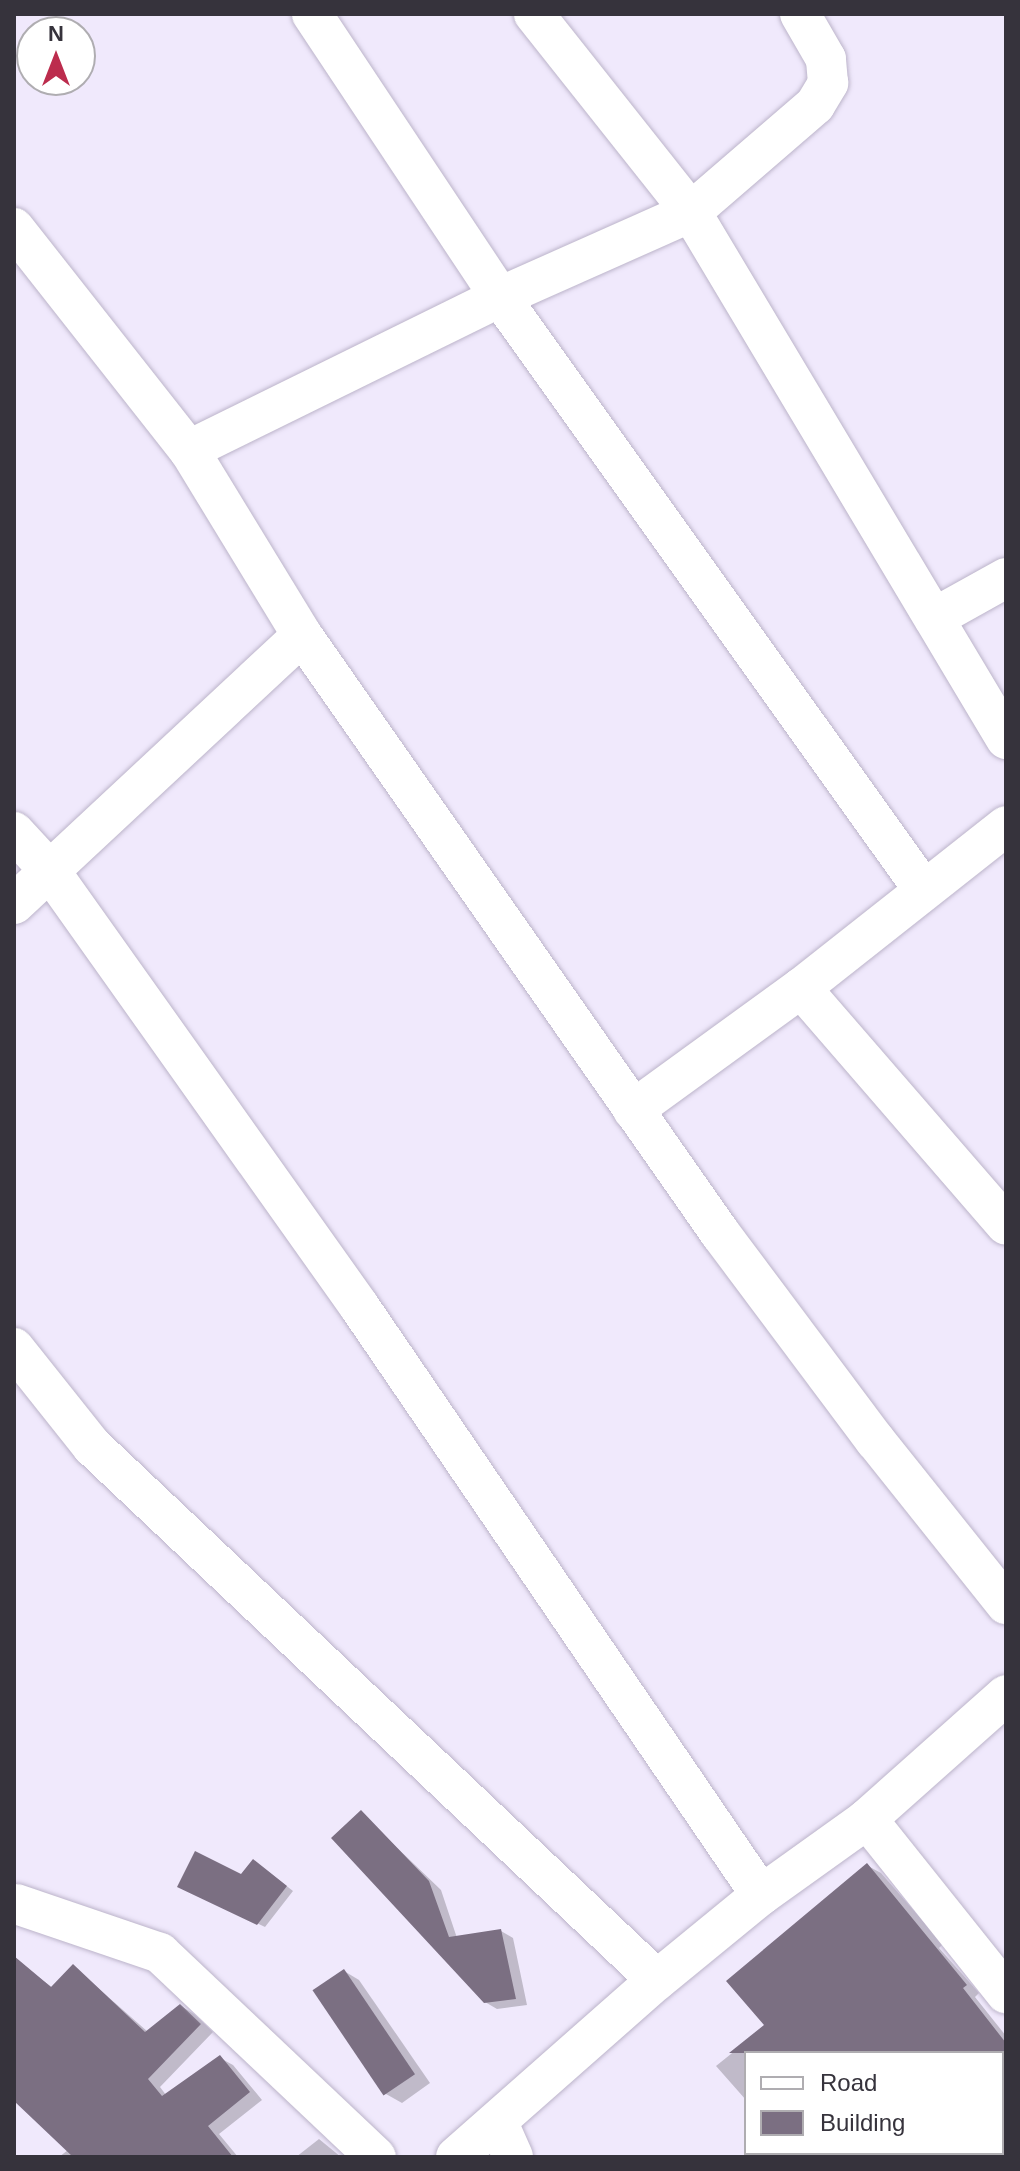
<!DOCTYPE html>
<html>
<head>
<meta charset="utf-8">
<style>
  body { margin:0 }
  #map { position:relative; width:1020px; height:2171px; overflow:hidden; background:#f0e9fc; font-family:Arial,sans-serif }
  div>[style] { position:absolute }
  .shadow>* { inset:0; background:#0003 }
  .building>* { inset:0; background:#7b6f82; transform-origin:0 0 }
  .roads { filter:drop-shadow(0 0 2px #bcb4ca) drop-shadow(0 0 2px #bcb4ca) }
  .street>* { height:40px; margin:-20px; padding:0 20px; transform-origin:20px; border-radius:20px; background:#fff }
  span { translate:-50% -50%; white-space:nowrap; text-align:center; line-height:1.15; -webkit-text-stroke:8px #fff; paint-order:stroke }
  .frame { position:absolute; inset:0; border:16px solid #36333c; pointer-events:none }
  .legend { position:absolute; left:744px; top:2051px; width:260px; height:104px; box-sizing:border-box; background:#fff; border:2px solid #afadb1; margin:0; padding:10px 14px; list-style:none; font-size:24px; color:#36333c }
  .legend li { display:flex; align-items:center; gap:16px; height:40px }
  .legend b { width:40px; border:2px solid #afadb1 }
  .north { position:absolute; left:16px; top:16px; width:80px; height:80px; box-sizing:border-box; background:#fff; border:2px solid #afadb1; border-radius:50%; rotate:0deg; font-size:22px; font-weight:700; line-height:32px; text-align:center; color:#36333c }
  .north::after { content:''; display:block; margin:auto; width:28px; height:36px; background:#bc2c4d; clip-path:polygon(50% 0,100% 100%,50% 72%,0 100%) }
</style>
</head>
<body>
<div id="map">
  <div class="shadow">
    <i style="clip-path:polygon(361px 1813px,441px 1890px,457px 1938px,501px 1931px,513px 1938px,527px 2005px,497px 2009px,485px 2002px)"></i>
    <i style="clip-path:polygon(261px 1866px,293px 1891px,265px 1927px,187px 1890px,242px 1876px)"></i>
    <i style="clip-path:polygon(868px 1866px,881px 1873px,943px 1944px,939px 1948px,979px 1993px,975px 1997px,1006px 2036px,1006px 2157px,810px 2153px,1002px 2153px,1002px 2053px,746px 2053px,746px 2100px,716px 2066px,767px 2025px)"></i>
    <i style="clip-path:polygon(14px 1959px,53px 1988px,73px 1966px,148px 2032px,181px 2006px,194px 2014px,213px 2032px,160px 2087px,166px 2095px,220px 2058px,233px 2065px,262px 2100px,219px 2134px,238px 2157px,59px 2157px,68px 2150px,14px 2099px)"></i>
    <i style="clip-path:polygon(344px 1971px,359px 1980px,430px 2083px,402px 2103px,386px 2094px)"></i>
    <i style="clip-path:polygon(319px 2139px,341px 2157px,296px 2157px)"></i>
  </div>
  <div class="building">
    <i style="clip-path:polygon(361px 1810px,429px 1881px,449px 1937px,501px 1929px,516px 1999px,484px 2003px,331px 1838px)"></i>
    <i style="clip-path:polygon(195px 1851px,241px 1874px,253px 1859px,287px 1886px,257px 1925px,177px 1887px)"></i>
    <i style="clip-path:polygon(867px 1863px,967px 1985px,963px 1988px,1006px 2043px,1006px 2053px,729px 2053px,764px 2025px,726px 1981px)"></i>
    <i style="clip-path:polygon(14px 1956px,51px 1987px,73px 1964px,145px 2032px,180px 2004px,201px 2024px,148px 2079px,162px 2096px,220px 2055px,250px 2092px,208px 2126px,233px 2157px,73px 2157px,14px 2101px)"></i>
    <i style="left:344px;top:1969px;width:127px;height:38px;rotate:56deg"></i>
  </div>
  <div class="roads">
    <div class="street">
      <i style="left:312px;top:14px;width:340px;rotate:56.4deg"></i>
      <i style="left:500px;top:297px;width:728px;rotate:54.45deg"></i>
      <i style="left:534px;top:14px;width:253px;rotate:51.6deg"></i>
      <i style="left:691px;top:212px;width:614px;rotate:59.13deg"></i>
      <i style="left:14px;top:228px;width:283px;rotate:51.8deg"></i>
      <i style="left:189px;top:450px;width:217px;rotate:58.6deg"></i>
      <i style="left:302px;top:635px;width:730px;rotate:55.05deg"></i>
      <i style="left:720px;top:1233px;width:259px;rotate:53.2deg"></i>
      <i style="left:875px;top:1440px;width:210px;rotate:51.4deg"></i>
      <i style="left:189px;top:450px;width:347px;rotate:-26.2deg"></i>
      <i style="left:500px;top:297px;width:209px;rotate:-24deg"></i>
      <i style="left:691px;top:212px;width:164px;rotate:-40.8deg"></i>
      <i style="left:815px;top:105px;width:26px;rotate:-59deg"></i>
      <i style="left:828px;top:83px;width:24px;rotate:-95deg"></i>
      <i style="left:826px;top:59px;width:52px;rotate:-120deg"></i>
      <i style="left:934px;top:618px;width:82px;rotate:-29.1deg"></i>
      <i style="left:14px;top:832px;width:53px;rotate:47.3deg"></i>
      <i style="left:50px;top:871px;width:534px;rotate:54.61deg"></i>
      <i style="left:359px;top:1306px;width:713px;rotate:55.69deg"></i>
      <i style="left:14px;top:904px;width:394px;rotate:-43deg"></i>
      <i style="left:801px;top:988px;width:313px;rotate:49.1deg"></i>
      <i style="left:633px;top:1110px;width:208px;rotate:-36deg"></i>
      <i style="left:801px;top:988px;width:261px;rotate:-38.3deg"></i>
      <i style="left:14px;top:1348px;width:125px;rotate:51.5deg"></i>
      <i style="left:92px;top:1446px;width:777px;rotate:43.38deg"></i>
      <i style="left:867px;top:1819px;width:223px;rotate:51.4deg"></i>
      <i style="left:16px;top:1904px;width:152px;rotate:18.8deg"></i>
      <i style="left:160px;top:1953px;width:297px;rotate:43.4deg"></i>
      <i style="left:498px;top:2123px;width:37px;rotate:66deg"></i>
      <i style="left:456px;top:2157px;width:268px;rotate:-41.4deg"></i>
      <i style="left:657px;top:1980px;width:134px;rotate:-39.3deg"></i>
      <i style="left:761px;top:1895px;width:130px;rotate:-35.6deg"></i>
      <i style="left:867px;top:1819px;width:186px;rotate:-41.7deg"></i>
    </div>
  </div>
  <div class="frame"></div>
  <ul class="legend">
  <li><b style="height:10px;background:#fff"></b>Road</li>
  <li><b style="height:22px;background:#7b6f82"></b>Building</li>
  </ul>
  <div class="north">N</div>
</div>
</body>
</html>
